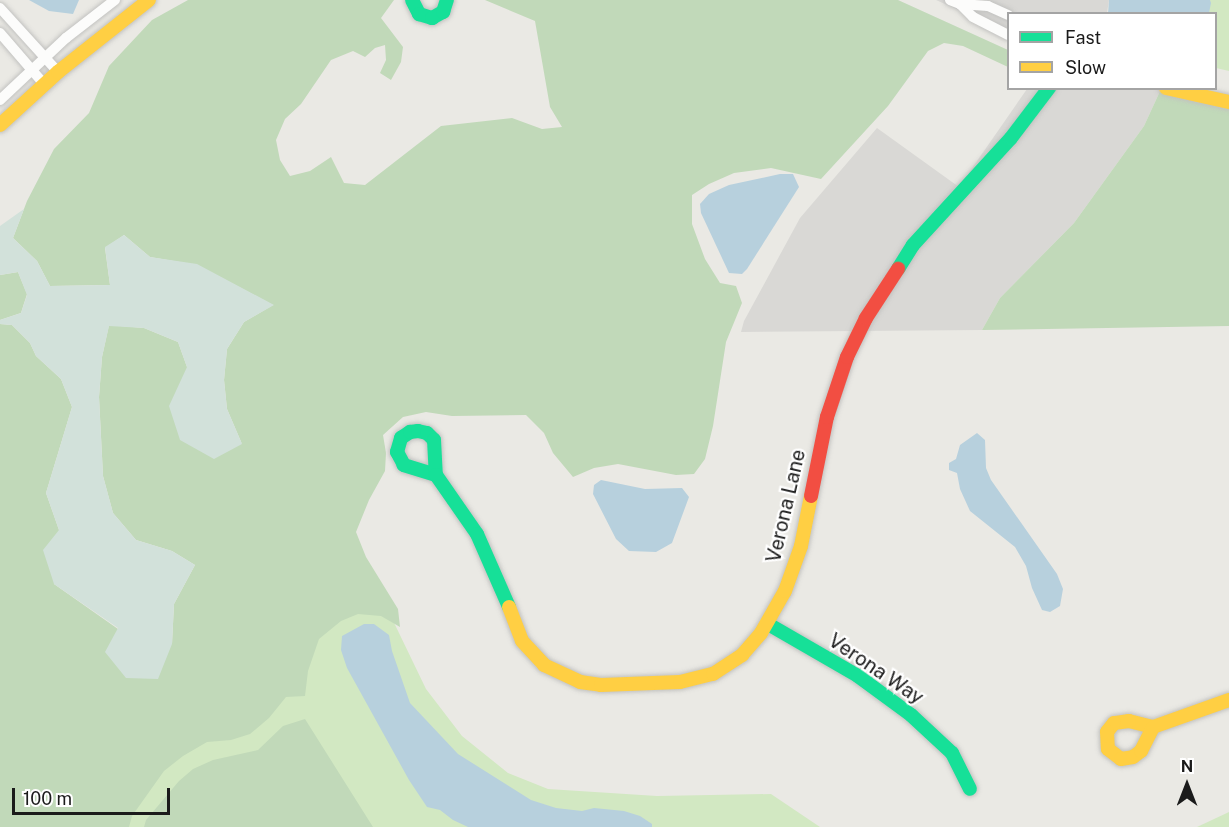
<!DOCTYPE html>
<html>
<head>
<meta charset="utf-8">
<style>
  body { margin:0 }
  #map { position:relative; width:1229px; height:827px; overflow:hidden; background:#eae9e4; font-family:"Public Sans",sans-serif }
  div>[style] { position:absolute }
  .residential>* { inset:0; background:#d9d8d5 }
  .grass>* { inset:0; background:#d2e8c2 }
  .forest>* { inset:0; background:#c1d9b9 }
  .wetland>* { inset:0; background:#d2e1da }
  .water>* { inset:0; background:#b7d0dd }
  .roads { filter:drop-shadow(0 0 2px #c2c2c0) drop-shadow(0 0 2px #c2c2c0) }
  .street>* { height:10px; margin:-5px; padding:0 5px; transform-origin:5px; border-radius:5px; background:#fcfcfb }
  .fast>* { height:14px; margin:-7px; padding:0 7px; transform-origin:7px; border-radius:7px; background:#16e098 }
  .slow>* { height:14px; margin:-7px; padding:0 7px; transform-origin:7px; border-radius:7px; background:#ffcf43 }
  .jam>* { height:14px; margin:-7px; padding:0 7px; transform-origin:7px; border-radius:7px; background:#f24e42 }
  span { translate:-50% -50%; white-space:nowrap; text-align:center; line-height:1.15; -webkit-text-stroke:4.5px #fff; paint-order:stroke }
  .street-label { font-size:20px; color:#1b1b1b }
  .legend { position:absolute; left:1007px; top:12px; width:210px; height:78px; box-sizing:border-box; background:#fff; border:2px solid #a4a4a4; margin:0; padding:8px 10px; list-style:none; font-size:18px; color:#1b1b1b }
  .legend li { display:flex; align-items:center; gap:12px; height:30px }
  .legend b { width:30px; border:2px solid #a4a4a4 }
  .north { position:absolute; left:1157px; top:755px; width:60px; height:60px; -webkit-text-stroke:4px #fff; paint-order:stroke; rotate:0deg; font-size:16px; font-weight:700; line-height:24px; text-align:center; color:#1b1b1b }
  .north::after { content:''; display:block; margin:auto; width:21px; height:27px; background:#1b1b1b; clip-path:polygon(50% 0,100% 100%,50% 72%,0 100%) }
  .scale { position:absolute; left:12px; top:788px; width:158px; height:27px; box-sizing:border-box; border:3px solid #1b1b1b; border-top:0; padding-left:8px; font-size:18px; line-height:21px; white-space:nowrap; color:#1b1b1b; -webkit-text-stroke:4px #fff; paint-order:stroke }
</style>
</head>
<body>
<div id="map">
  <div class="residential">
    <i style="clip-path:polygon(936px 0,1109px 0,1107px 13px,1008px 14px,1008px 32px)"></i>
    <i style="clip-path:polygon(1027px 89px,1161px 89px,1144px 126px,1074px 223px,1000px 298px,982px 330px,741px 332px,744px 321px,800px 218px,877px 128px,959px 187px)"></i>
  </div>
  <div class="grass">
    <i style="clip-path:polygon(1119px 0,1229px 0,1229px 71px,1216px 68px,1216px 14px,1119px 13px)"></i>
    <i style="clip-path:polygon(331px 601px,385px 604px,426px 689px,462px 736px,508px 773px,548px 789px,657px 796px,771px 794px,820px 827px,110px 827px,165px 734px)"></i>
    <i style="clip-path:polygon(1229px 812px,1229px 827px,1197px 827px)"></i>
  </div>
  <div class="forest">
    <i style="clip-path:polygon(188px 0,394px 0,381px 18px,403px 47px,401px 62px,391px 80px,380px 73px,386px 60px,385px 45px,375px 48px,365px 57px,353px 51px,331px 60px,301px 104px,285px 119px,276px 140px,280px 160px,290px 176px,310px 171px,331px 157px,344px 183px,365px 185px,441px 126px,512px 118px,542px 129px,562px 127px,550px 107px,535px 21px,485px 0,898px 0,1008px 50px,1008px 67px,963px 46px,944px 43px,928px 51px,888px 106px,821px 179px,771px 168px,734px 173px,709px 184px,692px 195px,692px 224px,705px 259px,720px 283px,736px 286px,742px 303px,726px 342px,713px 426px,705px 459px,694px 474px,676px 475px,618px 464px,594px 468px,573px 477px,553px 453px,544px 433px,526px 415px,452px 416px,426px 412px,403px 417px,383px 435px,386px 453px,385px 471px,369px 500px,356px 532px,366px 557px,398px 609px,400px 627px,381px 616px,358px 614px,341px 621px,319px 639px,308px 671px,305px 696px,286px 697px,269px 718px,250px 734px,231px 740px,207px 742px,183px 756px,164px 771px,132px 816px,129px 827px,0 827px,0 324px,12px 325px,30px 343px,36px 356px,61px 379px,72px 407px,46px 493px,59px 530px,54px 584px,118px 629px,172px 644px,174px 604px,195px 565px,172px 551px,136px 540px,113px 513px,103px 476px,99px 397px,102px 357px,109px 325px,144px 328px,178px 342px,187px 367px,242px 444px,227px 409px,224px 380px,227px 349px,244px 322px,273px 305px,197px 265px,150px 257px,124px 235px,105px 248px,110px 285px,50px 286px,37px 261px,13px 238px,27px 201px,54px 149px,89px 113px,109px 66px,152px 20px)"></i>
    <i style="clip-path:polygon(1161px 89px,1229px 102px,1229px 326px,982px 330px,1000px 298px,1074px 223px,1144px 126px)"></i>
    <i style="clip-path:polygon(18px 272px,27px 294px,21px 313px,0 320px,0 275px)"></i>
    <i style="clip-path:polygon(305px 719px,373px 827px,144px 827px,146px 820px,179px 781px,193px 769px,213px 760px,258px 750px,283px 726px)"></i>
  </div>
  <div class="wetland">
    <i style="clip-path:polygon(24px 209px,13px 238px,37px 261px,50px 286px,110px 285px,105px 247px,124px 235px,150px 257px,197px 264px,274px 305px,244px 322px,227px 349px,224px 380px,227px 409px,242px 444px,214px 459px,180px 440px,169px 406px,187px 367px,178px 342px,144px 328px,109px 326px,102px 357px,99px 397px,103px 476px,113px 513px,136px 540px,172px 551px,195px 565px,174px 604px,172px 644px,158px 679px,126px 678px,105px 652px,118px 628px,54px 584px,43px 550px,59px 530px,46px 493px,72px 407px,61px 379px,36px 356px,30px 343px,12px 325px,0 324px,0 320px,21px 313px,27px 295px,18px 272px,0 275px,0 226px)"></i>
  </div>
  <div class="water">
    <i style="clip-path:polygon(29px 0,79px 0,73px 14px,49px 11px)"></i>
    <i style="clip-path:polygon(1109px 0,1210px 0,1211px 3px,1209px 13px,1108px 14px)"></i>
    <i style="clip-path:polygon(780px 174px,793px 174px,799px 187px,747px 269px,742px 274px,729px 273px,701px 213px,700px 204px,709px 194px,729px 185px)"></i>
    <i style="clip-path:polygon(977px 433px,985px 440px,986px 468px,991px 480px,1057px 574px,1063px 589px,1060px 606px,1050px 612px,1042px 610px,1032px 588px,1026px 566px,1015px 547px,970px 511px,960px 489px,957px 473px,949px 470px,949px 463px,956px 459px,960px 445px)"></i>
    <i style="clip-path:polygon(601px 480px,645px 489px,682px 488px,689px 497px,672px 543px,656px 552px,629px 551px,616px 539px,593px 494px,594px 485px)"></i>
    <i style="clip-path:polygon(364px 624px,374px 624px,389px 635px,392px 651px,410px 703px,458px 754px,531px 800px,556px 808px,582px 811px,594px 808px,624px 811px,640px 816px,652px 824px,652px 827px,468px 827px,453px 820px,440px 810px,427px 807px,409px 780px,347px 668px,341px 650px,342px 636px)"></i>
  </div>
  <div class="roads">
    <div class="street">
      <i style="left:950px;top:0;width:11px;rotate:22deg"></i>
      <i style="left:960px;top:4px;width:28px;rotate:4deg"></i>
      <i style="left:988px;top:6px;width:22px;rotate:24deg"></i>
      <i style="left:960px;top:4px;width:18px;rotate:45deg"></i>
      <i style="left:973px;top:17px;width:39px;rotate:27deg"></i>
      <i style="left:0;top:8px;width:86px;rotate:47.8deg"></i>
      <i style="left:0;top:33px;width:67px;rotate:49.2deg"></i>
      <i style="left:0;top:100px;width:91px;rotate:-43.2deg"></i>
      <i style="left:66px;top:38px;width:62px;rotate:-37.8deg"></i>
    </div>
    <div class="fast">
      <i style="left:412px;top:0;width:16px;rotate:63deg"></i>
      <i style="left:419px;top:14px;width:14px;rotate:17deg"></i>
      <i style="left:432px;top:18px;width:13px;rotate:-29deg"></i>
      <i style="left:443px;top:12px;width:13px;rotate:-72deg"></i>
      <i style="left:898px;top:269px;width:28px;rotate:-58deg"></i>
      <i style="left:913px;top:245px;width:145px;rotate:-47.5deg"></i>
      <i style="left:1011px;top:138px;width:63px;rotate:-52.8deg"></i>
      <i style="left:436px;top:475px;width:34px;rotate:-163deg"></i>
      <i style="left:404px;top:465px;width:15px;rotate:-118deg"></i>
      <i style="left:397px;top:452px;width:15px;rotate:-74deg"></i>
      <i style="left:401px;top:438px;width:11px;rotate:-34deg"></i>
      <i style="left:410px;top:432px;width:8px;rotate:-7deg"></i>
      <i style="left:418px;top:431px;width:9px;rotate:13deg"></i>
      <i style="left:427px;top:433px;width:10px;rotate:45deg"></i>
      <i style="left:434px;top:440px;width:35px;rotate:87deg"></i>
      <i style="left:436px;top:475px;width:72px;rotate:55.2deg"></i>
      <i style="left:477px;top:534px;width:80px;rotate:66.3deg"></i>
      <i style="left:768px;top:624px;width:104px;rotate:30deg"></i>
      <i style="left:858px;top:676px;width:66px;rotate:36.3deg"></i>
      <i style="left:911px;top:715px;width:56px;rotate:42.8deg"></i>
      <i style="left:952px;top:753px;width:40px;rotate:63.4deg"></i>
    </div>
    <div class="slow">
      <i style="left:1166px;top:88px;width:65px;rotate:12.5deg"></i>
      <i style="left:0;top:125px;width:79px;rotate:-42.4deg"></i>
      <i style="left:58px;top:72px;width:116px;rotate:-38.4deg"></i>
      <i style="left:509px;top:607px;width:36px;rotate:69deg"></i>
      <i style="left:522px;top:641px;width:33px;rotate:47deg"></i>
      <i style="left:544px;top:665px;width:40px;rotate:25deg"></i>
      <i style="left:580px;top:682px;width:21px;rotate:8deg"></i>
      <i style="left:601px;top:685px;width:79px;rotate:-2.2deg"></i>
      <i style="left:680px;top:682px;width:34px;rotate:-14deg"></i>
      <i style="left:713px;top:674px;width:35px;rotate:-33deg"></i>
      <i style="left:742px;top:655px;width:29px;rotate:-49deg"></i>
      <i style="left:761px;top:633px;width:48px;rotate:-60.3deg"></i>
      <i style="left:785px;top:591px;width:48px;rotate:-70.4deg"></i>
      <i style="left:801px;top:546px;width:51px;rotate:-78.7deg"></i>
      <i style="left:1153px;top:727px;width:25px;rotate:-166deg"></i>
      <i style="left:1129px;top:721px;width:15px;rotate:172deg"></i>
      <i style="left:1114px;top:723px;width:11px;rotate:128deg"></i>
      <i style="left:1107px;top:732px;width:17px;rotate:87deg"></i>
      <i style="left:1108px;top:749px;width:16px;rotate:38deg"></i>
      <i style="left:1121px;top:759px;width:12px;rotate:-9deg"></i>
      <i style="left:1133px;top:757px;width:10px;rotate:-37deg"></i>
      <i style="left:1141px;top:751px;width:27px;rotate:-63deg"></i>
      <i style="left:1153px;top:727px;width:81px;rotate:-19.6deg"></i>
    </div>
    <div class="jam">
      <i style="left:811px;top:496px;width:81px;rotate:-78.6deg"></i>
      <i style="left:827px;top:417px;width:63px;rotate:-71.6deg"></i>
      <i style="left:847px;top:357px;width:43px;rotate:-64deg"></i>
      <i style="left:866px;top:318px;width:59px;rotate:-56.9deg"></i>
    </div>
  </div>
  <div class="street-label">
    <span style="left:786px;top:506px;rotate:-77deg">Verona Lane</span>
    <span style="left:876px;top:669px;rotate:34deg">Verona Way</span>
  </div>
  <ul class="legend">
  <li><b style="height:8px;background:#16e098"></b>Fast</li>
  <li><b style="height:8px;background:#ffcf43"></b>Slow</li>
  </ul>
  <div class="north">N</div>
  <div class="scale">100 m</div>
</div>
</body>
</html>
